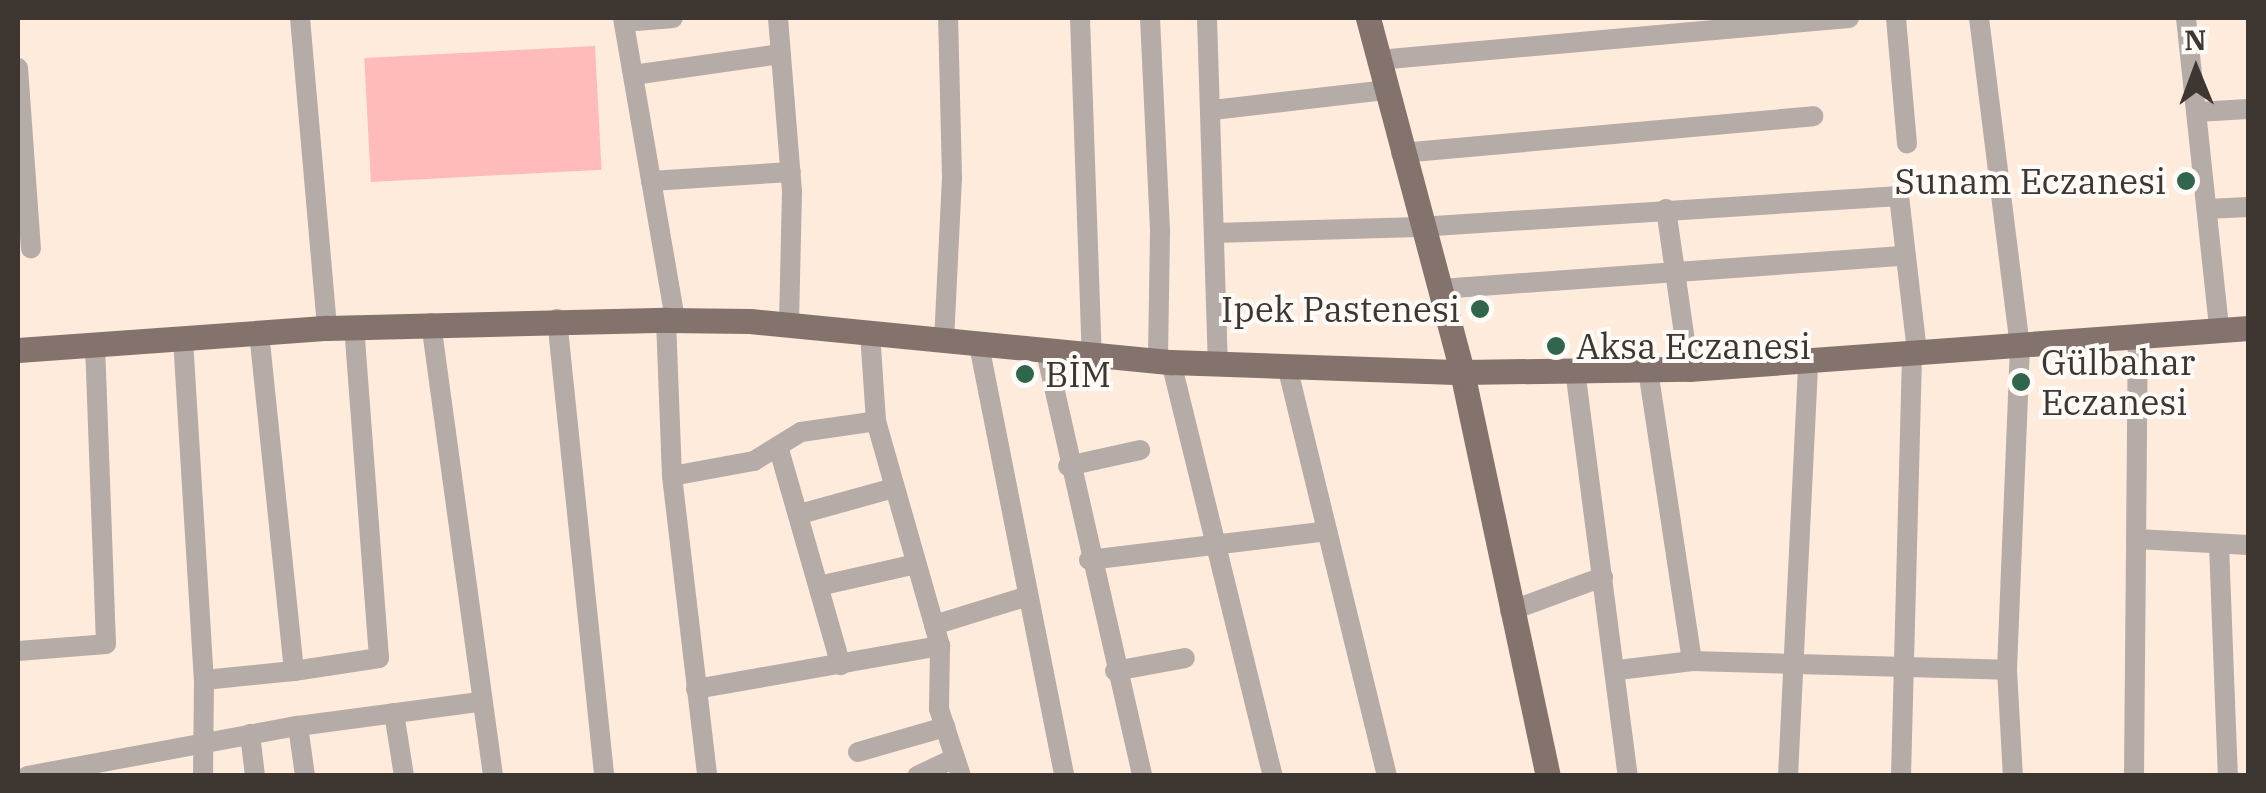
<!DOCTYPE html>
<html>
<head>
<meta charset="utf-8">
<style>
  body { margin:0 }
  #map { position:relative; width:2266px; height:793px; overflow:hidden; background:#feebdc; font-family:"IBM Plex Serif",serif }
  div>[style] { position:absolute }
  .green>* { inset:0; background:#ffbaba; transform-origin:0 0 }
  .minor>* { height:20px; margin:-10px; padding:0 10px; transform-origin:10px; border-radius:10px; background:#b5aba7 }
  .major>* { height:25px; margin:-12.5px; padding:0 12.5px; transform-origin:12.5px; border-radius:12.5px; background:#84726c }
  .dots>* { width:28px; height:28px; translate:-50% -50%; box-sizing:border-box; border:5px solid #fffbf8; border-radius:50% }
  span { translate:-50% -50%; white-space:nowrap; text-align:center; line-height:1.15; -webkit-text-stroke:8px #fffbf8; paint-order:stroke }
  .poi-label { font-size:35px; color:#3e3630 }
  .right { translate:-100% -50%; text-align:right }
  .left { translate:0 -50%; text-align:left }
  .frame { position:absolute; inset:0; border:20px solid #3e3630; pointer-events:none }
  .north { position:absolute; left:2146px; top:20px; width:100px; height:100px; -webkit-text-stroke:8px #fffbf8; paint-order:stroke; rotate:359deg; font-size:28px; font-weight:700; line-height:40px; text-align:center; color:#3e3630 }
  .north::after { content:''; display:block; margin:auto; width:35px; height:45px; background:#3e3630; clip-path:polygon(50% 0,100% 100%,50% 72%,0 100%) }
</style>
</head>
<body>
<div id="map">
  <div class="green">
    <i style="left:595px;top:46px;width:124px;height:231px;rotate:87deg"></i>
  </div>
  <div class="minor">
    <i style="left:300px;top:18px;width:311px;rotate:85deg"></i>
    <i style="left:623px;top:18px;width:306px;rotate:80.2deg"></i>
    <i style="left:778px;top:18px;width:174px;rotate:85.4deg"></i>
    <i style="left:792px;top:191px;width:134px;rotate:91.3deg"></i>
    <i style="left:1080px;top:18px;width:339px;rotate:88deg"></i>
    <i style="left:1150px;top:18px;width:213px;rotate:87.3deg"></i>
    <i style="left:1160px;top:231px;width:130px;rotate:90.9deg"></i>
    <i style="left:1207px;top:18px;width:346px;rotate:88.2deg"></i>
    <i style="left:1896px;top:18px;width:126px;rotate:85deg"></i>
    <i style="left:1979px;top:18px;width:331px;rotate:82.9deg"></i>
    <i style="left:2020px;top:346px;width:324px;rotate:92.3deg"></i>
    <i style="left:2007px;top:670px;width:106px;rotate:86.8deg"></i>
    <i style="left:2186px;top:18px;width:313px;rotate:83.9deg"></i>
    <i style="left:624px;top:22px;width:49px;rotate:-4.7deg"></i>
    <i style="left:1378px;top:60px;width:473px;rotate:-5.1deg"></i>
    <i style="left:18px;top:68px;width:181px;rotate:85.9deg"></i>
    <i style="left:633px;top:75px;width:149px;rotate:-8.1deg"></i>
    <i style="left:1213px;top:110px;width:173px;rotate:-6.6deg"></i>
    <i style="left:2197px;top:112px;width:51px;rotate:-3.4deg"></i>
    <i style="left:1401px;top:153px;width:414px;rotate:-5.1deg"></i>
    <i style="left:651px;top:181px;width:140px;rotate:-3.7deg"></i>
    <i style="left:1666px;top:209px;width:162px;rotate:81.8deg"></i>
    <i style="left:2207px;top:209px;width:41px;rotate:-2.8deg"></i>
    <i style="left:1215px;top:233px;width:204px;rotate:-1.7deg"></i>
    <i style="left:1419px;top:227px;width:481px;rotate:-3.7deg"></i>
    <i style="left:1899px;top:196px;width:156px;rotate:83.4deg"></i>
    <i style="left:1440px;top:289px;width:467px;rotate:-4.1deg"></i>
    <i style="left:557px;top:319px;width:459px;rotate:84.1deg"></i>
    <i style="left:666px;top:320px;width:156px;rotate:87.8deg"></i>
    <i style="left:672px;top:476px;width:302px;rotate:83.3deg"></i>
    <i style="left:431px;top:323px;width:457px;rotate:82.2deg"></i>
    <i style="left:870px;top:333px;width:88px;rotate:86.1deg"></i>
    <i style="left:876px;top:421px;width:234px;rotate:74.1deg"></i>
    <i style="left:940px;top:646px;width:63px;rotate:90.9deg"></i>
    <i style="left:939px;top:709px;width:71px;rotate:71.8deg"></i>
    <i style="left:183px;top:339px;width:342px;rotate:86.5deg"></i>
    <i style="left:204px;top:680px;width:90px;rotate:-5.7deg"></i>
    <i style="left:294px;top:671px;width:340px;rotate:-95.9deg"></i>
    <i style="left:944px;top:341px;width:163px;rotate:-87.2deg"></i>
    <i style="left:952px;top:178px;width:160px;rotate:-91.4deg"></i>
    <i style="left:979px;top:345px;width:439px;rotate:78.8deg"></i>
    <i style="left:1046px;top:352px;width:435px;rotate:77.2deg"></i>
    <i style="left:1171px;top:362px;width:426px;rotate:76.2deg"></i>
    <i style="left:1287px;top:366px;width:422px;rotate:76.3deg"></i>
    <i style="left:1575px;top:370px;width:409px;rotate:82.6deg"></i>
    <i style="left:1648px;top:370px;width:294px;rotate:81.4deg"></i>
    <i style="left:778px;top:446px;width:228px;rotate:74deg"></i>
    <i style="left:1068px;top:466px;width:74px;rotate:-12.5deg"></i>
    <i style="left:672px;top:476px;width:83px;rotate:-10.4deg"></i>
    <i style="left:754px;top:461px;width:55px;rotate:-31.7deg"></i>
    <i style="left:801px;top:432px;width:76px;rotate:-8.3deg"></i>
    <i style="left:800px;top:514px;width:93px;rotate:-15.5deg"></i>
    <i style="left:2137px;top:539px;width:111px;rotate:3.1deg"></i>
    <i style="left:2219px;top:545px;width:231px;rotate:87.8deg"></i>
    <i style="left:1089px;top:560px;width:240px;rotate:-6.9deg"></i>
    <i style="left:819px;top:586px;width:95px;rotate:-12.7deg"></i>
    <i style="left:1510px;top:611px;width:99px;rotate:-20.1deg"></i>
    <i style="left:934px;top:625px;width:98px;rotate:-17.1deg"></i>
    <i style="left:18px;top:651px;width:88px;rotate:-4.5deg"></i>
    <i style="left:106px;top:644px;width:299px;rotate:-92.1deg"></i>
    <i style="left:1618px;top:670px;width:75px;rotate:-6.9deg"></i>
    <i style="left:1692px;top:661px;width:315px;rotate:1.6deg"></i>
    <i style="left:294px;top:671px;width:86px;rotate:-8.7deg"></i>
    <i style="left:379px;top:658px;width:332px;rotate:-94.3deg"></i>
    <i style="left:1115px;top:671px;width:71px;rotate:-10.5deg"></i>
    <i style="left:696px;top:689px;width:248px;rotate:-10deg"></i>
    <i style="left:394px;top:713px;width:64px;rotate:81deg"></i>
    <i style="left:298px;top:726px;width:50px;rotate:82deg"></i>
    <i style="left:250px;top:734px;width:42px;rotate:83.2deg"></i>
    <i style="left:858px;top:752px;width:91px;rotate:-16deg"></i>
    <i style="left:27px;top:776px;width:276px;rotate:-10.5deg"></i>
    <i style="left:298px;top:726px;width:183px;rotate:-7.6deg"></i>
    <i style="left:203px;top:776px;width:96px;rotate:-89.4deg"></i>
    <i style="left:917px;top:776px;width:42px;rotate:-25.3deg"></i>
    <i style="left:1788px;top:776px;width:415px;rotate:-87.2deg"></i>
    <i style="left:1901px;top:776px;width:425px;rotate:-88.5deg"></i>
    <i style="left:2134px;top:776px;width:440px;rotate:-89.5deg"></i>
  </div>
  <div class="major">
    <i style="left:1368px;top:18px;width:366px;rotate:75.1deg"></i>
    <i style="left:1462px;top:372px;width:413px;rotate:78deg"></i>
    <i style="left:18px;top:350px;width:310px;rotate:-4.1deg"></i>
    <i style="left:327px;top:328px;width:339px;rotate:-1.4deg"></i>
    <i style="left:666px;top:320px;width:84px;rotate:0.7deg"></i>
    <i style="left:750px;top:321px;width:423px;rotate:5.6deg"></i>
    <i style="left:1171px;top:362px;width:291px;rotate:2deg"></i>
    <i style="left:1462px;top:372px;width:227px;rotate:-0.8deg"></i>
    <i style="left:1689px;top:369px;width:561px;rotate:-4.19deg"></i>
  </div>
  <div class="dots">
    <i style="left:2186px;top:181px;background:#30664c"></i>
    <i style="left:1480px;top:309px;background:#30664c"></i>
    <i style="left:1556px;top:346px;background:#30664c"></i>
    <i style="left:1025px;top:374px;background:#30664c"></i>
    <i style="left:2021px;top:382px;background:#30664c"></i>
  </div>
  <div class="poi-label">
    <span class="right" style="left:2166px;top:181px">Sunam Eczanesi</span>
    <span class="right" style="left:1460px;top:309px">Ipek Pastenesi</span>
    <span class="left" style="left:1576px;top:346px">Aksa Eczanesi</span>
    <span class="left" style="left:2041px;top:382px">Gülbahar<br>Eczanesi</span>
    <span class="left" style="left:1045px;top:374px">BİM</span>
  </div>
  <div class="frame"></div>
  <div class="north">N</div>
</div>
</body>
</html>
